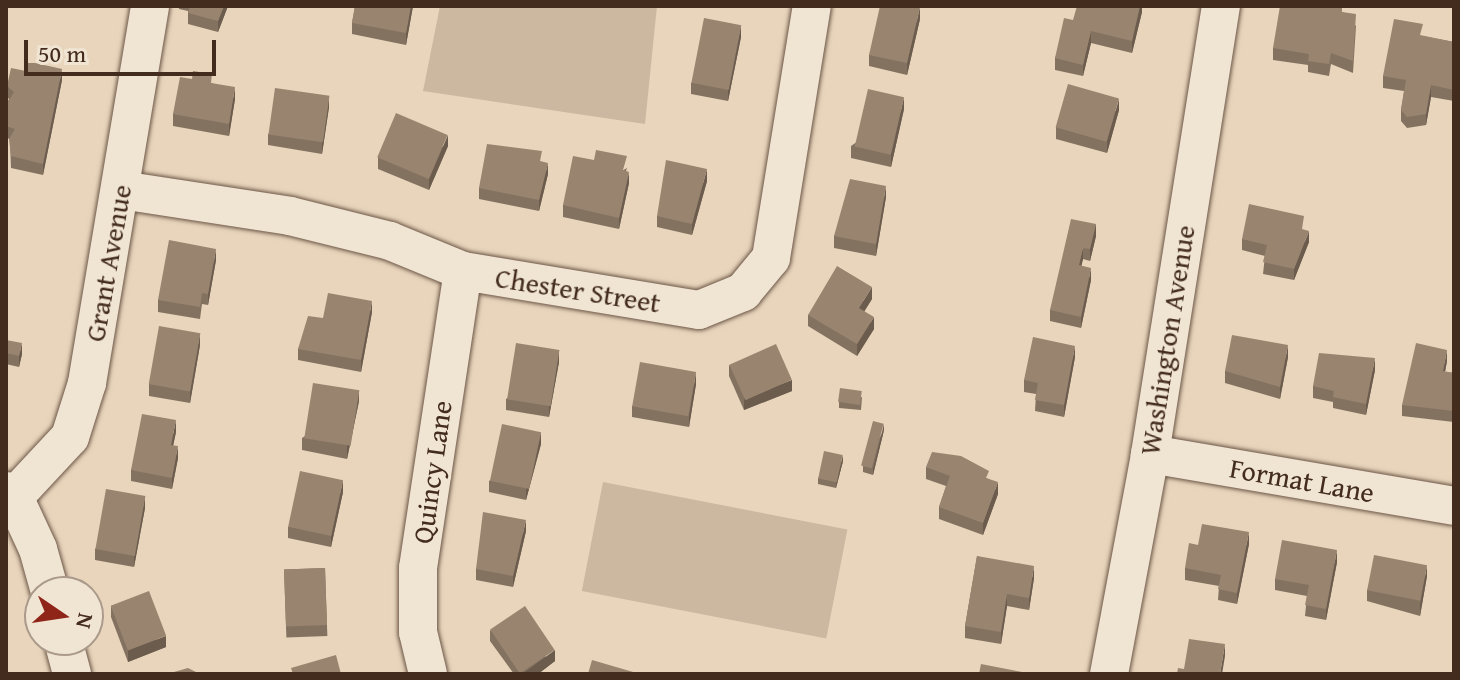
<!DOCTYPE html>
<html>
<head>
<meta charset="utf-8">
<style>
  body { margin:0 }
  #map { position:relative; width:1460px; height:680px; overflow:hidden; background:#e8d5bc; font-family:"Gentium Book Plus",serif }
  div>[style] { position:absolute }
  .green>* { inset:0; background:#ccb8a1; transform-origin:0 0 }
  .roads { filter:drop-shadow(0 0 2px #6c5646) drop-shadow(0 0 2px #6c5646) }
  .minor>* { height:38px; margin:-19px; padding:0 19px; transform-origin:19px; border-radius:19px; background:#f0e4d3 }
  .wall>* { inset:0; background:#847260; transform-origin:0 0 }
  .shaded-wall>* { inset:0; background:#6b5c4e }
  .building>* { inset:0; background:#998470; transform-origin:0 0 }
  span { translate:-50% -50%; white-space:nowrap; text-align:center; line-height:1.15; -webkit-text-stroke:6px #f0e4d3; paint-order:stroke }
  .street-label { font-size:28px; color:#432c1e }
  .frame { position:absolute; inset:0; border:8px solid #432c1e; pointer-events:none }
  .north { position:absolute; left:24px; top:576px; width:80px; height:80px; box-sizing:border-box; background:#f0e4d3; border:2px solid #ab9a8b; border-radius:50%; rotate:103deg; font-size:22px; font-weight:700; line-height:32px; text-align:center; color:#432c1e }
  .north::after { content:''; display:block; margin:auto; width:28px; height:36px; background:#8f2418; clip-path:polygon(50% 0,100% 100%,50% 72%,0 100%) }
  .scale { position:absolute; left:24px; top:40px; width:192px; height:36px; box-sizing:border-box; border:4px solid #432c1e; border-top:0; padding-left:10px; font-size:24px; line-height:28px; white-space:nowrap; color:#432c1e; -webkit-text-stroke:6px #f0e4d3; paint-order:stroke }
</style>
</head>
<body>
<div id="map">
  <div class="green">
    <i style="clip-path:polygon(440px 6px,657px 6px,645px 124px,423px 91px)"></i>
    <i style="left:603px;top:482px;width:249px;height:111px;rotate:11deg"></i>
  </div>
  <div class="roads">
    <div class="minor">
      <i style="left:121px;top:190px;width:171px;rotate:8.7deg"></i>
      <i style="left:290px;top:216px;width:103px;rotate:14deg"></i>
      <i style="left:390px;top:241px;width:79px;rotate:22.3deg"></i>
      <i style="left:463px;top:271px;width:239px;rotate:9.4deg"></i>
      <i style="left:699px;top:310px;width:48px;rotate:-22.2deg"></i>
      <i style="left:743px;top:292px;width:44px;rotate:-50.5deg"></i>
      <i style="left:771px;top:258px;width:255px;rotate:-80.8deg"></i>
      <i style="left:1150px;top:454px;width:308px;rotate:9.7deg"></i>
      <i style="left:6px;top:491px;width:10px;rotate:37deg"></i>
      <i style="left:14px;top:497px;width:57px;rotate:65.2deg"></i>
      <i style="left:38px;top:549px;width:45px;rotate:74.4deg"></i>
      <i style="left:14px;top:497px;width:82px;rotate:-47deg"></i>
      <i style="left:70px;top:437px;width:57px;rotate:-72.5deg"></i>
      <i style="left:87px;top:383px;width:382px;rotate:-80.5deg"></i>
      <i style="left:63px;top:640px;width:35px;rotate:75deg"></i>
      <i style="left:428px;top:674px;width:43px;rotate:-103.4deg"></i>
      <i style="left:418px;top:632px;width:64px;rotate:-90deg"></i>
      <i style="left:418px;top:568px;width:300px;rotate:-81.4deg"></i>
      <i style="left:1109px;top:674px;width:224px;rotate:-79.4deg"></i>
      <i style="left:1150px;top:454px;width:454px;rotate:-81deg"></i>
    </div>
  </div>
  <div class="wall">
    <i style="clip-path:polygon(179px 6px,228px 6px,218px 32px,188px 24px,188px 11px,179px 9px)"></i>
    <i style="clip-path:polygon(355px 6px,413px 6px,406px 45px,352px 34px,352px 23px)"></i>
    <i style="clip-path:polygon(1142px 6px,1142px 12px,1132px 53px,1091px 43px,1083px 76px,1055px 70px,1055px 58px,1073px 20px)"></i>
    <i style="clip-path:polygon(1343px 12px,1356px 26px,1353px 73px,1331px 64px,1329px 76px,1308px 72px,1308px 65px,1273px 60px,1273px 48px)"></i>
    <i style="clip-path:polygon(920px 19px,907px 75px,869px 66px,869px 55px)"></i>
    <i style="clip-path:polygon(1422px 36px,1454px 42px,1454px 101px,1431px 97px,1426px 125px,1407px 128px,1401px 121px,1401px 110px,1404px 91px,1383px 88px,1383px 76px)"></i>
    <i style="clip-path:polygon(741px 37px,728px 101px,691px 94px,691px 83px)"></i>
    <i style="clip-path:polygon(62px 80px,43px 175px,11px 168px,10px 139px,6px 138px,6px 105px,9px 99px,7px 97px,7px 86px)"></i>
    <i style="clip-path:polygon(212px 83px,235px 99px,229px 136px,173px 126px,173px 114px)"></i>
    <i style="clip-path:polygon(329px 107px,322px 154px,268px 145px,268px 134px)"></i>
    <i style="clip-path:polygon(904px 109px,891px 167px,851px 158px,851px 146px)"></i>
    <i style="clip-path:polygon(1119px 110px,1107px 153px,1056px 139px,1056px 127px)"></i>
    <i style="clip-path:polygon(448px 146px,429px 190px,378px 169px,378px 157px)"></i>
    <i style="clip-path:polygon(542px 162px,548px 174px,539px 211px,479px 199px,479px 188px)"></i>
    <i style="clip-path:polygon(627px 168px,626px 171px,629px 183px,619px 229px,563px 217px,563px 205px)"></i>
    <i style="clip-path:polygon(707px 181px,692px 235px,657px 227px,657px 216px)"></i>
    <i style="clip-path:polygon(886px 197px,876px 256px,834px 248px,834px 236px)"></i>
    <i style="clip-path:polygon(1096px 224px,1096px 236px,1090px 261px,1083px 259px,1081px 266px,1091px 280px,1081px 328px,1050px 321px,1050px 310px)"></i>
    <i style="clip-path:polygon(1242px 239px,1309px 242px,1294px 280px,1263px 274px,1265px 256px,1242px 250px)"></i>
    <i style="clip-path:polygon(216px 260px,208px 305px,202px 304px,200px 319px,158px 312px,158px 300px)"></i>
    <i style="clip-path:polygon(872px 299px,864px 311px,874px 329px,857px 356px,808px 326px,808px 315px)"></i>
    <i style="clip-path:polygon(372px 312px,361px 372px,298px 360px,298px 349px,323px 318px)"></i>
    <i style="clip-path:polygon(6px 332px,7px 340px,22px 354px,19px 367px,6px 364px)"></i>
    <i style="clip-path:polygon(200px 345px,190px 403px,149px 396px,149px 384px)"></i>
    <i style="clip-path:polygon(1075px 357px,1064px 417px,1035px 411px,1036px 394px,1024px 392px,1024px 380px)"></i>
    <i style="clip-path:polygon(1288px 357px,1280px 399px,1225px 383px,1225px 371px)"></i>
    <i style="clip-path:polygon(1447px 361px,1445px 372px,1454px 373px,1454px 422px,1402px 416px,1402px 405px)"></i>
    <i style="clip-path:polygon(559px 362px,549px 417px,506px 410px,506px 399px)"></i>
    <i style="clip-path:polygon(729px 365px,792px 391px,744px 410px,729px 376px)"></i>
    <i style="clip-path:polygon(1375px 370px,1366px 415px,1333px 408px,1333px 402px,1313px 398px,1313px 386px)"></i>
    <i style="clip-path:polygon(696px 384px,689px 427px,632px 417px,632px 406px)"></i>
    <i style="clip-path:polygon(862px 397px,861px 410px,839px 408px,839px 402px)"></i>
    <i style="clip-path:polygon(359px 401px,347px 459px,302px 450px,302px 438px)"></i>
    <i style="clip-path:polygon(884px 430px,873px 475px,863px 472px,863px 466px)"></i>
    <i style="clip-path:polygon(176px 432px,173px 445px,178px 458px,172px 489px,131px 481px,131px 470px)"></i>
    <i style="clip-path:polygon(541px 444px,526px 500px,489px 492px,489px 481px)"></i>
    <i style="clip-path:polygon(843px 461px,836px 488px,818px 484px,818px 478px)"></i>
    <i style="clip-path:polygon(926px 467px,989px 479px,998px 494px,983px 535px,939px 519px,939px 507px,946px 486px,926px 479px)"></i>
    <i style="clip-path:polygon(343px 492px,331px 547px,288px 538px,288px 527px)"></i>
    <i style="clip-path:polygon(145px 508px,134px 567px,95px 560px,95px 549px)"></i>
    <i style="clip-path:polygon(526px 531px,513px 587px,476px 580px,476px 569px)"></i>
    <i style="clip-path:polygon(1249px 544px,1237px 604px,1218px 600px,1219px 586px,1185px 580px,1185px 568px)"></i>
    <i style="clip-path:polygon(977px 556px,1034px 578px,1029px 610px,1007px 606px,1001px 644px,965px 638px,965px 626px)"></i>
    <i style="clip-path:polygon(1337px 562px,1326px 620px,1305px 616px,1307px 596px,1275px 590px,1275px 579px)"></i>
    <i style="left:325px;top:568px;width:68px;height:41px;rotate:88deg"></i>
    <i style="clip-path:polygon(1427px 576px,1420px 616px,1367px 601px,1367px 590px)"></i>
    <i style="clip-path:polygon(111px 606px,166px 647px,128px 662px,111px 617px)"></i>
    <i style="clip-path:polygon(490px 630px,555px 661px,538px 674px,514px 674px,490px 641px)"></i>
  </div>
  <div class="shaded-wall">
    <i style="clip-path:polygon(224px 6px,228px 6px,218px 32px,218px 21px)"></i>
    <i style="clip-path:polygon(411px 6px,413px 6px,406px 45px,406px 33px)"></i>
    <i style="clip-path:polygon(1140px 6px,1142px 6px,1142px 12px,1132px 53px,1132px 41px)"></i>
    <i style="clip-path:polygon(920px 7px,920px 19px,907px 75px,907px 63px)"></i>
    <i style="clip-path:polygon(741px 25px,741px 37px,728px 101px,728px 90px)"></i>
    <i style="clip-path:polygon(1091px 31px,1091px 43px,1083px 76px,1083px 65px)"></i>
    <i style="clip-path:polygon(62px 69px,62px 80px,43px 175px,43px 164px)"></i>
    <i style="clip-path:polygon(1431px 85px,1431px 97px,1426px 125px,1426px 114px)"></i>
    <i style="clip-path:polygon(235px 87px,235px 99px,229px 136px,229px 124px)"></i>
    <i style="clip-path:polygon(329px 96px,329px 107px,322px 154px,322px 142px)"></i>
    <i style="clip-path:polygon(904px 97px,904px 109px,891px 167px,891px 155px)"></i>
    <i style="clip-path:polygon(1119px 99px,1119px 110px,1107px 153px,1107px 141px)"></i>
    <i style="clip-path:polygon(448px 135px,448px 146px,429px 190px,429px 179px)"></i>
    <i style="clip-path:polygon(548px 163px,548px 174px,539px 211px,539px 200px)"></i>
    <i style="clip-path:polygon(707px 169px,707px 181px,692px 235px,692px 224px)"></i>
    <i style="clip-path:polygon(629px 172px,629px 183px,619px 229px,619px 218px)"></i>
    <i style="clip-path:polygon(886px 186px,886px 197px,876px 256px,876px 244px)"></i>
    <i style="clip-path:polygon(1096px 224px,1096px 236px,1090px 261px,1090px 249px)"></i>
    <i style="clip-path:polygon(1309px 231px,1309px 242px,1294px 280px,1294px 269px)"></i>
    <i style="clip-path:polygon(1083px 248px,1083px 259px,1079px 277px,1079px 265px)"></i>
    <i style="clip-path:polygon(216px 249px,216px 260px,208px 305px,208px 294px)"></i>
    <i style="clip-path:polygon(1091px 268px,1091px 280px,1081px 328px,1081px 317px)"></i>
    <i style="clip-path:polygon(872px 287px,872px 299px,859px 320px,859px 308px)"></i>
    <i style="clip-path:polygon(372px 301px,372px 312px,361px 372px,361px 360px)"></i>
    <i style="clip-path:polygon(874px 317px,874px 329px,857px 356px,857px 344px)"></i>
    <i style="clip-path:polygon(200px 333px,200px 345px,190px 403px,190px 392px)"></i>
    <i style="clip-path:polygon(22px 343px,22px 354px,19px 367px,19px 356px)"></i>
    <i style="clip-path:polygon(1288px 345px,1288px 357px,1280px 399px,1280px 387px)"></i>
    <i style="clip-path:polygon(1075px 346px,1075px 357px,1064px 417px,1064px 405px)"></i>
    <i style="clip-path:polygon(559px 350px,559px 362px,549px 417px,549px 406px)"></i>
    <i style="clip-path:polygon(1447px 350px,1447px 361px,1443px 382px,1443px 371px)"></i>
    <i style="clip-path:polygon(1375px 358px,1375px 370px,1366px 415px,1366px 404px)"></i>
    <i style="clip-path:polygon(696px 372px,696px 384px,689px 427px,689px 416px)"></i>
    <i style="clip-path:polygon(792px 380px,792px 391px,744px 410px,744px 398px)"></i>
    <i style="clip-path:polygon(359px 390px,359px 401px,347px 459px,347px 447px)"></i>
    <i style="clip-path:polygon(176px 420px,176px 432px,171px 456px,171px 445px)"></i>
    <i style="clip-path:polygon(884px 424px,884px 430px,873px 475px,873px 469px)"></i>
    <i style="clip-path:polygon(541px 432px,541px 444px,526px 500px,526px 489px)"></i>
    <i style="clip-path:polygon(178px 446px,178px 458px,172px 489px,172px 478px)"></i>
    <i style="clip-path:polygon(843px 455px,843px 461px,836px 488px,836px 482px)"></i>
    <i style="clip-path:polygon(343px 480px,343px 492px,331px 547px,331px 536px)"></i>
    <i style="clip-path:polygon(998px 482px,998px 494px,983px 535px,983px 523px)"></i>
    <i style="clip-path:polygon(145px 496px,145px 508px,134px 567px,134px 556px)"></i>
    <i style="clip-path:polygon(526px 520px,526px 531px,513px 587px,513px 576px)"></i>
    <i style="clip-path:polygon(1249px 532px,1249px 544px,1237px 604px,1237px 593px)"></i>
    <i style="clip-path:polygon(1337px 550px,1337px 562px,1326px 620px,1326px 609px)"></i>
    <i style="clip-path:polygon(1427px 565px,1427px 576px,1420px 616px,1420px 605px)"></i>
    <i style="clip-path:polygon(1034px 566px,1034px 578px,1029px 610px,1029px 598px)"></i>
    <i style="clip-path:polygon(1007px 594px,1007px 606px,1001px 644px,1001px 632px)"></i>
    <i style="clip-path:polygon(166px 636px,166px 647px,128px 662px,128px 650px)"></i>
    <i style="clip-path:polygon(1225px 644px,1225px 656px,1222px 674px,1220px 674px)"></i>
    <i style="clip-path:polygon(555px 650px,555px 661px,538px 674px,522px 674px)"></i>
  </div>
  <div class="building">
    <i style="clip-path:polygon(190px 6px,224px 6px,218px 21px,188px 13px)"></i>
    <i style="clip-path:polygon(355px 6px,411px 6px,406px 33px,352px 23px)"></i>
    <i style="clip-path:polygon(880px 6px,920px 7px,907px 63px,869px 55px)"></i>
    <i style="clip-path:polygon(1077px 6px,1140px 6px,1132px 41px,1091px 31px,1083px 65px,1055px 58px,1064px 18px,1073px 20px)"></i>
    <i style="clip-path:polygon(1280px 6px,1342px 6px,1342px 12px,1356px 14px,1353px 61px,1331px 53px,1329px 64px,1308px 61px,1309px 54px,1273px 48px)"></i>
    <i style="left:704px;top:18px;width:38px;height:66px;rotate:11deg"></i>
    <i style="clip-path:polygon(1394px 19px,1423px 24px,1420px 35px,1454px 42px,1454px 90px,1431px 85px,1426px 114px,1407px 117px,1401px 110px,1406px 80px,1383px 76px)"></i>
    <i style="clip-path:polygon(27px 63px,35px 63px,62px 69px,43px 164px,11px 156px,9px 139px,15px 129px,6px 126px,6px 105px,14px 92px,7px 86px,11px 68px,26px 71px)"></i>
    <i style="clip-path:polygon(193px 71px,212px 74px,211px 83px,235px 87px,229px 124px,173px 114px,180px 77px,192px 79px)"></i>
    <i style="left:1068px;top:84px;width:53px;height:45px;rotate:16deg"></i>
    <i style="left:275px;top:88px;width:55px;height:47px;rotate:8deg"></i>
    <i style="left:868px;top:89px;width:37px;height:59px;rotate:13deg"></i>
    <i style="left:396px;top:113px;width:56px;height:48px;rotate:23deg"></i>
    <i style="clip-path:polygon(487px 144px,542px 151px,540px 161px,548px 163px,539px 200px,479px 188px)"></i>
    <i style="clip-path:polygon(596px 150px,627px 156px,623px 170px,629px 172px,619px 218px,563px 205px,573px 156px,594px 160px)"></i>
    <i style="clip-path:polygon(666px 160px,707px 169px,692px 224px,657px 216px)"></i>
    <i style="clip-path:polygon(850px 179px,886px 186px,876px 244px,834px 236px)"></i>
    <i style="clip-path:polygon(1249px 204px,1304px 216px,1302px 229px,1309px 231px,1294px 269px,1263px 262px,1267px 245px,1242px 239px)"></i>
    <i style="clip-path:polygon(1071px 219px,1096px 224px,1090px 249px,1083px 248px,1079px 265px,1091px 268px,1081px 317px,1050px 310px)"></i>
    <i style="clip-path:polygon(169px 240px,216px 249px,208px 294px,202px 293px,200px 307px,158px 300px)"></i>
    <i style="clip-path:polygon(837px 266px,872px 287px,859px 308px,874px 317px,857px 344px,808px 315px)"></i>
    <i style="clip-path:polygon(328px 293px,372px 301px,361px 360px,298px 349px,308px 316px,323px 318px)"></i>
    <i style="left:159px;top:326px;width:42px;height:59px;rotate:10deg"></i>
    <i style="clip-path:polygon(1232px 335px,1288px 345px,1280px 387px,1225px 371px)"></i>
    <i style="clip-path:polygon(1033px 337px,1075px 346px,1064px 405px,1035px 400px,1038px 383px,1024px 380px)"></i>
    <i style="clip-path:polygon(6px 340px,22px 343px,19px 356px,6px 353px)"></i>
    <i style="left:516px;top:343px;width:44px;height:57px;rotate:9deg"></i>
    <i style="clip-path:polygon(1416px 343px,1447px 350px,1443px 371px,1454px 373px,1454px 411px,1402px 405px)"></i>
    <i style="left:776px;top:344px;width:39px;height:51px;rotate:66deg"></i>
    <i style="clip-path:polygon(1319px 353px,1375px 358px,1366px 404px,1333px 397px,1334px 391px,1313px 386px)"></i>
    <i style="left:640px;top:362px;width:57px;height:45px;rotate:10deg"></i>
    <i style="left:313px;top:383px;width:47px;height:56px;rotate:9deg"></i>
    <i style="left:840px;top:388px;width:22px;height:14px;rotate:8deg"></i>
    <i style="clip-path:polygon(142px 414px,176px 420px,171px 445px,178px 446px,172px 478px,131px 470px)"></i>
    <i style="left:873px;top:421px;width:11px;height:46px;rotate:15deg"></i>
    <i style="left:502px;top:424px;width:40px;height:58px;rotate:12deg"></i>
    <i style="left:824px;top:451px;width:19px;height:28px;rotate:12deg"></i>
    <i style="clip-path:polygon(932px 452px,961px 456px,989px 471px,986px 478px,998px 482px,983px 523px,939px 507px,950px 476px,926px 467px)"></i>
    <i style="left:300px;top:471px;width:44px;height:57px;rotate:12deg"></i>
    <i style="left:106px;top:489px;width:40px;height:61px;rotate:10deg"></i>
    <i style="clip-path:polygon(483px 512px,526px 520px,513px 576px,476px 569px)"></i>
    <i style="clip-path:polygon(1202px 524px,1249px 532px,1237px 593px,1218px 589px,1221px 575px,1185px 568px,1189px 543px,1198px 545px)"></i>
    <i style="clip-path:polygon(1282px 540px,1337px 550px,1326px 609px,1305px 605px,1309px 585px,1275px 579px)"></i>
    <i style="left:1374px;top:555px;width:54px;height:36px;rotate:11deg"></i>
    <i style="clip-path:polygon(977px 556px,1034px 566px,1029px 598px,1007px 594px,1001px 632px,965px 626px)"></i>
    <i style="left:325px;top:568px;width:57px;height:41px;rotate:88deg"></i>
    <i style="left:149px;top:591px;width:48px;height:41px;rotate:69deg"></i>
    <i style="left:525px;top:606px;width:53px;height:42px;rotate:56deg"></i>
    <i style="clip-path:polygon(1189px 639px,1225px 644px,1220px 674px,1177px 674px,1178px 668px,1184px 669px)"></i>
    <i style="clip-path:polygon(336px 655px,341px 674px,293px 674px,291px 668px)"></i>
    <i style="clip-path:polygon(592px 660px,640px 674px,588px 674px)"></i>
    <i style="clip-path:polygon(981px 664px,1022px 672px,1022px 674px,979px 674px)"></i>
    <i style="clip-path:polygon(188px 668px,200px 674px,167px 674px)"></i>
  </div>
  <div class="street-label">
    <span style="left:108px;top:263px;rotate:-80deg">Grant Avenue</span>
    <span style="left:578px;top:290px;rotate:9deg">Chester Street</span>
    <span style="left:1167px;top:340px;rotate:-81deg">Washington Avenue</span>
    <span style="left:432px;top:472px;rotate:-82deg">Quincy Lane</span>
    <span style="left:1302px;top:480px;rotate:10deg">Format Lane</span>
  </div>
  <div class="frame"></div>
  <div class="north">N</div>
  <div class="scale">50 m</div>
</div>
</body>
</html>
